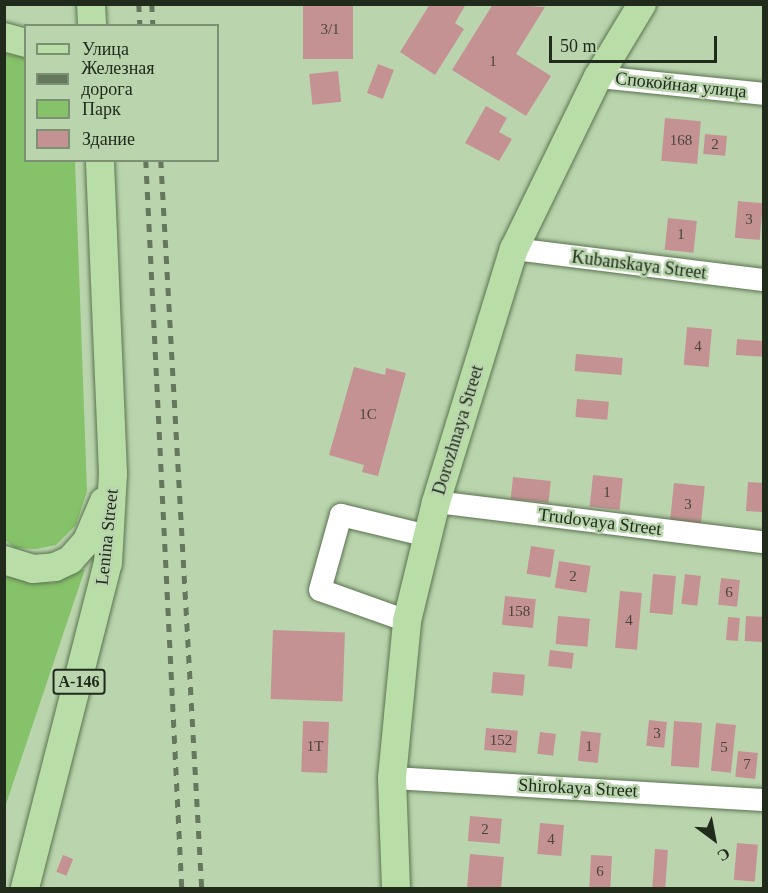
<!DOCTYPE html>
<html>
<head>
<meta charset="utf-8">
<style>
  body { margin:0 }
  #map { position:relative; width:768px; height:893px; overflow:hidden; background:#bad5ae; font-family:Georgia,serif }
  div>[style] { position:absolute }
  .green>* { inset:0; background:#86c269 }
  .building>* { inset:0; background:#c59294; transform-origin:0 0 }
  .roads { filter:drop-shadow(0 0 2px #5b7350) drop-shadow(0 0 2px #5b7350) }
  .minor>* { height:22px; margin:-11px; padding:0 11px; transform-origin:11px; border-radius:11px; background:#fff }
  .major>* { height:28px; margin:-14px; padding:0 14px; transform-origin:14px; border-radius:14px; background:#b8dda6 }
  .rail>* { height:4.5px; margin-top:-2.25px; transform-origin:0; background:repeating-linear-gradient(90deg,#65775d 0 8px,transparent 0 16px) }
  span { translate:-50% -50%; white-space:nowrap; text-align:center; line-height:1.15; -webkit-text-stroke:5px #bad5ae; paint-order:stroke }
  .number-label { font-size:15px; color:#49453a }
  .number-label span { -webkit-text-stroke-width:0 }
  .shield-label span { padding:2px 4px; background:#bad5ae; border:2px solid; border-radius:4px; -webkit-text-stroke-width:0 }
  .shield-label { font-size:16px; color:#202b1c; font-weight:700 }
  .street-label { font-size:18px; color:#202b1c }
  .frame { position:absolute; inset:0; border:6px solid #202b1c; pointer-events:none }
  .legend { position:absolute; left:24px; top:24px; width:195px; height:138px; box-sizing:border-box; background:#bad5ae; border:2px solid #7c9174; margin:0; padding:8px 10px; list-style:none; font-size:18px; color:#202b1c }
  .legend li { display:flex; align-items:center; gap:12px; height:30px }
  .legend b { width:30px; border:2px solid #7c9174 }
  .north { position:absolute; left:684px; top:809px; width:60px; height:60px; -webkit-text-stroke:4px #bad5ae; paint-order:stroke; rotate:148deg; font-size:16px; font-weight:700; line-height:24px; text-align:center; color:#202b1c }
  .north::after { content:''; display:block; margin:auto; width:21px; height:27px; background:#202b1c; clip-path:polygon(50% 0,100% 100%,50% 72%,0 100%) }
  .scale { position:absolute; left:549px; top:36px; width:168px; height:27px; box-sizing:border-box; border:3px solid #202b1c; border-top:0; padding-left:8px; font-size:18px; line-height:21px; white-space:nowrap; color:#202b1c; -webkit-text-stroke:4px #bad5ae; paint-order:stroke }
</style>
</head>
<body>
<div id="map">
  <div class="green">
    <i style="clip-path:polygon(4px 53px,25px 57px,26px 160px,75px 161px,87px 491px,76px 525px,56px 545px,36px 549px,15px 548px,5px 540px)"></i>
    <i style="clip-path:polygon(85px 569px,5px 807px,5px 576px,53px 583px)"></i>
  </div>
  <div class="building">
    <i style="left:303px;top:4px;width:50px;height:55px"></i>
    <i style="clip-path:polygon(430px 4px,466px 4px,455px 23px,464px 29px,435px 75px,400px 52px)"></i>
    <i style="clip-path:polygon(493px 4px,545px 7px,516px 54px,551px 76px,526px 116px,452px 70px)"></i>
    <i style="left:378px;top:64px;width:17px;height:31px;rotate:21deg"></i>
    <i style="left:338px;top:71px;width:31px;height:29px;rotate:84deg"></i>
    <i style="clip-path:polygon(486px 106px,507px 118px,499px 132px,512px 139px,499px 161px,465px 143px)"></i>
    <i style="left:665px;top:118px;width:36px;height:43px;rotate:5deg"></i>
    <i style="left:705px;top:134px;width:22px;height:20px;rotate:5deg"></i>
    <i style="left:738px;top:201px;width:25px;height:37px;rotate:5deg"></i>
    <i style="left:668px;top:218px;width:29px;height:32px;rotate:6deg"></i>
    <i style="left:687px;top:327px;width:25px;height:38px;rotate:5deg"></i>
    <i style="left:737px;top:339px;width:27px;height:16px;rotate:4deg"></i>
    <i style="left:576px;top:354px;width:47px;height:17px;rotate:5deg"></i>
    <i style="clip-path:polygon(354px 367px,385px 375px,386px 368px,406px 373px,378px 476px,362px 472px,364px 465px,329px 455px)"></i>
    <i style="left:577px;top:399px;width:32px;height:18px;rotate:5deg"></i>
    <i style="left:593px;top:475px;width:30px;height:32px;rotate:6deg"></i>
    <i style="left:513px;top:477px;width:38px;height:22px;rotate:6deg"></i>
    <i style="left:748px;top:482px;width:16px;height:29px;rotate:4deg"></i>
    <i style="left:674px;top:483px;width:31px;height:40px;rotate:6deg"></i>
    <i style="left:531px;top:546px;width:24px;height:28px;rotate:9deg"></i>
    <i style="left:559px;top:561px;width:32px;height:27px;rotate:9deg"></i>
    <i style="left:653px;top:574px;width:23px;height:39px;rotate:5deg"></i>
    <i style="left:685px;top:574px;width:16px;height:30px;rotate:7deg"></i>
    <i style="left:721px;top:578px;width:19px;height:27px;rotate:6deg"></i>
    <i style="left:620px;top:591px;width:22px;height:57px;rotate:5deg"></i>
    <i style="left:505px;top:596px;width:31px;height:29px;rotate:6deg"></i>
    <i style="left:558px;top:616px;width:32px;height:28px;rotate:5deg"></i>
    <i style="left:746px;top:616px;width:18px;height:25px;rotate:3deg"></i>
    <i style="left:728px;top:617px;width:12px;height:23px;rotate:5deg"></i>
    <i style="left:273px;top:630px;width:72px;height:69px;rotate:2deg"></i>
    <i style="left:550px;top:650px;width:24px;height:16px;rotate:7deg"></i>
    <i style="left:493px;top:672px;width:32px;height:21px;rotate:5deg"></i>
    <i style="left:649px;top:720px;width:18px;height:26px;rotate:6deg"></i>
    <i style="left:303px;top:721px;width:26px;height:51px;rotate:2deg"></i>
    <i style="left:674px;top:721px;width:28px;height:45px;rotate:4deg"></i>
    <i style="left:716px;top:723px;width:20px;height:48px;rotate:6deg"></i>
    <i style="left:486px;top:728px;width:32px;height:22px;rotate:5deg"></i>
    <i style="left:581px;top:731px;width:20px;height:30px;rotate:6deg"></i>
    <i style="left:540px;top:732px;width:16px;height:22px;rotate:7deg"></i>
    <i style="left:738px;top:751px;width:20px;height:26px;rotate:6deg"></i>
    <i style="left:470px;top:816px;width:32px;height:25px;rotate:5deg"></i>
    <i style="left:540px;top:823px;width:24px;height:31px;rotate:5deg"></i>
    <i style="left:737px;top:843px;width:21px;height:37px;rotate:5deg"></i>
    <i style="left:655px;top:849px;width:13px;height:39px;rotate:4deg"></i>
    <i style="left:470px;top:854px;width:34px;height:34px;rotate:5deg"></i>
    <i style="left:63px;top:855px;width:11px;height:18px;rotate:22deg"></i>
    <i style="left:591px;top:855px;width:21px;height:33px;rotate:3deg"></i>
  </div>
  <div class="roads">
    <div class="minor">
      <i style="left:598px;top:77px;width:167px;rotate:5.8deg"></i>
      <i style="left:514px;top:249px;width:252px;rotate:7.1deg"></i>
      <i style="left:436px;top:502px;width:330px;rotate:7deg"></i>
      <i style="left:407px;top:621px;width:92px;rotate:-160.4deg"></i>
      <i style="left:320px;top:590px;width:78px;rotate:-74.4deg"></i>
      <i style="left:341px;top:515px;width:89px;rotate:13.6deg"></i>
      <i style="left:392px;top:778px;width:373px;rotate:3.4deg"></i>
    </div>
    <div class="major">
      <i style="left:91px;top:4px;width:22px;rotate:87deg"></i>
      <i style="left:4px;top:37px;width:23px;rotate:15deg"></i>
      <i style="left:4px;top:560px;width:30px;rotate:17deg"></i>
      <i style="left:33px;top:569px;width:22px;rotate:-5deg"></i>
      <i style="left:55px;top:567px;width:17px;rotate:-25deg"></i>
      <i style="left:70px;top:560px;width:25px;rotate:-48deg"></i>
      <i style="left:87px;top:541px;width:43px;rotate:-67deg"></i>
      <i style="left:25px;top:888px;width:335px;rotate:-75.7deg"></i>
      <i style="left:108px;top:563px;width:90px;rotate:-86.8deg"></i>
      <i style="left:113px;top:473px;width:313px;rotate:-92.4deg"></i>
      <i style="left:396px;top:888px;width:110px;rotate:-92.1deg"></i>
      <i style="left:392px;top:778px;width:158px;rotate:-84.5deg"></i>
      <i style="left:407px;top:621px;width:122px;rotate:-76.3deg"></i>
      <i style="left:436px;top:502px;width:265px;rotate:-72.9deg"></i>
      <i style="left:514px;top:249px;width:191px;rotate:-64deg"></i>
      <i style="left:598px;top:77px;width:85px;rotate:-58.9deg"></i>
    </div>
  </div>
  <div class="rail">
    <i style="left:139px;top:4px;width:22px;rotate:87deg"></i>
    <i style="left:152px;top:4px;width:22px;rotate:87deg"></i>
    <i style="left:146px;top:160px;width:729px;rotate:87.17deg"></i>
    <i style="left:161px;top:160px;width:729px;rotate:86.78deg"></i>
  </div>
  <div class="number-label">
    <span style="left:330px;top:30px">3/1</span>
    <span style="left:493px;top:62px">1</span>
    <span style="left:681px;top:141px">168</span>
    <span style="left:715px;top:145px">2</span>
    <span style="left:749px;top:220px">3</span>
    <span style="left:681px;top:235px">1</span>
    <span style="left:698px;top:347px">4</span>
    <span style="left:368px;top:415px">1С</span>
    <span style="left:607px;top:493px">1</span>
    <span style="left:688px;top:505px">3</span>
    <span style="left:573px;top:577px">2</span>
    <span style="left:729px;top:593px">6</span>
    <span style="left:519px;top:612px">158</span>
    <span style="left:629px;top:621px">4</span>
    <span style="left:657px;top:734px">3</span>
    <span style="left:501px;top:741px">152</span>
    <span style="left:315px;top:747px">1Т</span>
    <span style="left:589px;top:747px">1</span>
    <span style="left:724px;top:748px">5</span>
    <span style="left:747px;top:765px">7</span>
    <span style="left:485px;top:830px">2</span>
    <span style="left:551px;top:840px">4</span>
    <span style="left:600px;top:872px">6</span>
  </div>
  <div class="shield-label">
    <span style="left:79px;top:682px">А-146</span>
  </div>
  <div class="street-label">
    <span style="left:681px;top:85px;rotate:6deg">Спокойная улица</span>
    <span style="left:639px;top:265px;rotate:7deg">Kubanskaya Street</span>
    <span style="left:458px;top:430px;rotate:-73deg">Dorozhnaya Street</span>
    <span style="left:600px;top:522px;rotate:7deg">Trudovaya Street</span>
    <span style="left:107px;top:537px;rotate:-84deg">Lenina Street</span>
    <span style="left:578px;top:788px;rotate:3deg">Shirokaya Street</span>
  </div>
  <div class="frame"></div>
  <ul class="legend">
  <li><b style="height:8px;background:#b8dda6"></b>Улица</li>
  <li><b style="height:8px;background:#65775d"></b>Железная дорога</li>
  <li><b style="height:16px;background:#86c269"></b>Парк</li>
  <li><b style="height:16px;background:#c59294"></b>Здание</li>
  </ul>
  <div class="north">С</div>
  <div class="scale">50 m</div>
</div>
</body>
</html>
